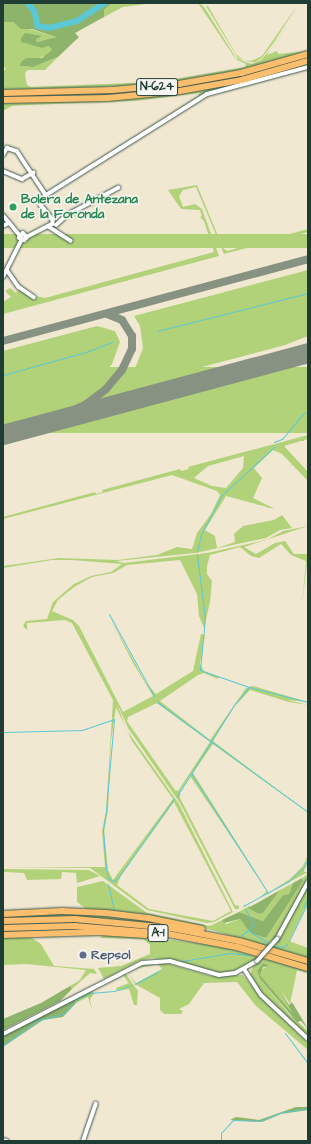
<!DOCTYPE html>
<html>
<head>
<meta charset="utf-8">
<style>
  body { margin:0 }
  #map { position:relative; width:311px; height:1144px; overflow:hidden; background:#f1e8d2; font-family:"Architects Daughter",sans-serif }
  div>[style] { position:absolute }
  .green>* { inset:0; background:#b2d27a; transform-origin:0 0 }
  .forest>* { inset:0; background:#8db46a }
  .stream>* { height:1px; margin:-0.5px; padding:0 0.5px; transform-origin:0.5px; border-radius:0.5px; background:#5cc7d5 }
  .river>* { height:5.5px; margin:-2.75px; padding:0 2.75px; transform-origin:2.75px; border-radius:2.75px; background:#5cc7d5 }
  .taxiway>* { height:8px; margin:-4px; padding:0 4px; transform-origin:4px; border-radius:4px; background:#889283 }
  .runway>* { height:20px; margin:-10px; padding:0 10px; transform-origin:10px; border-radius:10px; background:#889283 }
  .roads { filter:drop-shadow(0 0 1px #3e574c) drop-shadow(0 0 1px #3e574c) }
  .minor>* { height:3.5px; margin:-1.75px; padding:0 1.75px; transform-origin:1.75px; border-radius:1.75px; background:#fff }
  .tertiary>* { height:4px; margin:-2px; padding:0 2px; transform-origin:2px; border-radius:2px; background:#fff }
  .trunk>* { height:5.5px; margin:-2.75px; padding:0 2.75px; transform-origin:2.75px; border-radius:2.75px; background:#fabe6d }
  .motorway>* { height:6px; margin:-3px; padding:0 3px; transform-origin:3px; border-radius:3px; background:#fabe6d }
  .bridges { filter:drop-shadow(0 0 1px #3e574c) drop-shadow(0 0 1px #3e574c) }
  .tertiary-bridge>* { height:4px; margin:-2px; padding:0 2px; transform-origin:2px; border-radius:2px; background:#fff }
  .dots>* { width:11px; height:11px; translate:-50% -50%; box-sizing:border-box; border:2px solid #f6f6f2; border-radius:50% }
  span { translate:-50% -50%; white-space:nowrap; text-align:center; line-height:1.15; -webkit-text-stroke:3px #f6f6f2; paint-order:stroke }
  .shield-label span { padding:1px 3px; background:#f6f6f2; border:1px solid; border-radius:3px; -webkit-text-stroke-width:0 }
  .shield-label { font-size:12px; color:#1f3d34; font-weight:700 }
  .leisure-label { font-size:13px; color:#27864d; font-weight:700 }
  .left { translate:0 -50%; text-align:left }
  .service-label { font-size:13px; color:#4e5e75; font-weight:700 }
  .frame { position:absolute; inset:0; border:4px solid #1f3d34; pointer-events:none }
</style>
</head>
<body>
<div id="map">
  <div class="green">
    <i style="clip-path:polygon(112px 3px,154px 3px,123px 7px,104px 17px,104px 10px)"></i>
    <i style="clip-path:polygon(198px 3px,202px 5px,206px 10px,236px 58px,251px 64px,261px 60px,270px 50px,301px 3px,267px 55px,277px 51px,278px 54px,308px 51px,250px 68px,168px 83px,132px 86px,3px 90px,3px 71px,6px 69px,3px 65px,3px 21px,13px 22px,16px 25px,56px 37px,37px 42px,36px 39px,41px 37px,25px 43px,48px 46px,52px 50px,49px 54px,20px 66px,33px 67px,58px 57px,45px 70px,28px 70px,25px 73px,26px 80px,27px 85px,31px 87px,157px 82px,245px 67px,246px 64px,237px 60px,233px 55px)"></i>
    <i style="clip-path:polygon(299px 3px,274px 42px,262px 58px,255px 62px,250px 62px,238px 58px,206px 6px,208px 6px,236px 54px,243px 60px,251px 61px,262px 56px)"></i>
    <i style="clip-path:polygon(308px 56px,308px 59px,251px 76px,183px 89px,106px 95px,3px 98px,3px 95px,106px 93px,183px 86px,250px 73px)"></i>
    <i style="clip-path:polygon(308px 64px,308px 66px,247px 84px,205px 94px,67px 180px,197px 97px,200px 93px,134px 101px,26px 105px,12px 106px,3px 111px,3px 103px,132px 99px,203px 90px,246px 82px)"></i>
    <i style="clip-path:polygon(197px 185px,223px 248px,227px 251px,308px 229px,308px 232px,224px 254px,196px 187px,183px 190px,179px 196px,183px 207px,195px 204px,202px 209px,219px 256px,3px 314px,3px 302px,11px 297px,5px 291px,10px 288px,16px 293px,19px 289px,25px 294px,45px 298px,214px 252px,204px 221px,200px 217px,202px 216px,200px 210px,181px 209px,168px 190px)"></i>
    <i style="left:308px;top:234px;width:14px;height:316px;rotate:90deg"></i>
    <i style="clip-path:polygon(308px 270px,308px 336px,285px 345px,119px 389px,136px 366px,143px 348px,140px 326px,134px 316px)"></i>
    <i style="clip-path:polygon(97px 326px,115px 331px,120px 342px,112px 364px,101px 377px,69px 400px,3px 421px,3px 351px)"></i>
    <i style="left:308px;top:367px;width:66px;height:316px;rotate:90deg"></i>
    <i style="clip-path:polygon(evenodd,308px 435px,308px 439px,284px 446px,308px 472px,308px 481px,282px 454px,273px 450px,254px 468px,262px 478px,253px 498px,275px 509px,226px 496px,205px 530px,215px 536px,217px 548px,235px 542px,234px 534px,243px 526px,274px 520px,282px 515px,292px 528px,280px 530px,266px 538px,195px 553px,116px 561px,124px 563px,207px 553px,257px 542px,268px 539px,283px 531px,308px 526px,244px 547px,256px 554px,275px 543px,285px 541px,294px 554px,308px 554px,302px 605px,306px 561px,291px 555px,281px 544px,259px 558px,251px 556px,240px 547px,210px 555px,207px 566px,207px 574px,212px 581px,210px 602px,204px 628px,199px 616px,197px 594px,180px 560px,127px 565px,113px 573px,92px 577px,74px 587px,58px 600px,52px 611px,73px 620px,79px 626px,123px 712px,153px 696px,133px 663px,108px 614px,146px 683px,156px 694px,193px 671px,201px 634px,205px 635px,200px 664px,204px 671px,219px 677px,218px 679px,204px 673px,198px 675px,160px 701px,210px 740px,246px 688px,253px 686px,308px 702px,288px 700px,308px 705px,289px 702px,250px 690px,233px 708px,213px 741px,308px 813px,213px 744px,193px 773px,265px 887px,190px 776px,180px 791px,180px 798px,235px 905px,239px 906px,239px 909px,235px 909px,180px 803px,128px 728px,117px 703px,126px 729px,179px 804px,233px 912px,214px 922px,207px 923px,147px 910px,90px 868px,3px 867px,105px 867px,102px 831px,106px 812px,113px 700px,72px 623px,65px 620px,27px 623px,27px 630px,23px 626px,26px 621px,47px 619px,53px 602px,74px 584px,91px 576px,111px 572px,122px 564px,72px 560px,52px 560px,3px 568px,3px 566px,59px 558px,118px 560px,157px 555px,177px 547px,192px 549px,197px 533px,211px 514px,220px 495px,217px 491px,172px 475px,3px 519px,3px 517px,95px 492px,96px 494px,103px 492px,102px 490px,180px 469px,181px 471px,189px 469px,188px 467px,308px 435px,244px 456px,243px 468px,226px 488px,212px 486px,194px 478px,208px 466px,244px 456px,308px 435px,157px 703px,210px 742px,178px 791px,175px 790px,127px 721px,128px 717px,157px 703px,308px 435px,116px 707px,132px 741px,173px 799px,113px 880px,108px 870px,104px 832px,108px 810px,111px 741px,116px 707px,308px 435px,174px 802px,231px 911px,213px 921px,149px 909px,117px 885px,121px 875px,174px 802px)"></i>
    <i style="clip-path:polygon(308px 855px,304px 872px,308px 872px,259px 898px,267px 891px,268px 893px,290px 879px,303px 866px)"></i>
    <i style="clip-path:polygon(3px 869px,89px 870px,100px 876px,77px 883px,76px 873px,62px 872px,61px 879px,27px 880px,24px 873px,3px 872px)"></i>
    <i style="clip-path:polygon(308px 874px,308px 879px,275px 938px,279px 940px,308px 885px,308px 903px,289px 941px,308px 948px,308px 958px,204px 928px,153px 917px,86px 909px,77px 902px,77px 887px,103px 881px,147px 913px,210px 926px,222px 920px,226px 924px,240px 919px,250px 933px,266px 938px,303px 881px,302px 878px)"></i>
    <i style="clip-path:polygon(293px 883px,289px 894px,283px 895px,263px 921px,239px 912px,249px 906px,259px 914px,263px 913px,280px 890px)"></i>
    <i style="clip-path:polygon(55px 912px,122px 916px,165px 924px,70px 917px,3px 918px,3px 916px)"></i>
    <i style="clip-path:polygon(104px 935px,151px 937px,223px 947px,308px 971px,308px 973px,297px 970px,290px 1004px,282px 992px,292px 1014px,260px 975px,260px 971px,266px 967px,263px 963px,257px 971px,260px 979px,289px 1014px,308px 1031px,308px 1036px,260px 991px,250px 975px,253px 966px,258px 963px,256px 959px,237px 970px,219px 973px,171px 960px,151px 958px,139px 961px,104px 979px,98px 968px,121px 966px,150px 954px,150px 945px,143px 939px,100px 938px)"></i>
    <i style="clip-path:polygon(3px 936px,32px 938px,41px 944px,54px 966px,94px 969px,97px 974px,90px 973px,72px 989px,70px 986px,80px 980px,86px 970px,26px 964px,3px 965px)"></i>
    <i style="clip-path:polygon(165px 963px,210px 976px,243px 975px,261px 998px,308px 1043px,308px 1050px,256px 1006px,237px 982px,204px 983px,189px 1004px,179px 1009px,183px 1011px,181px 1014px,164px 1014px,160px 1010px,160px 998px,135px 984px,129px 974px,136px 983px,162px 969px,158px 964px,134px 969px,147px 964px)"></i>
    <i style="clip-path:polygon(125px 973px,138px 991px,137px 1005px,134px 1005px,129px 989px,117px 991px,116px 988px,129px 983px,123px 975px,92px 991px,94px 994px,90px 999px,92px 1010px,88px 997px,76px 1003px,74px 999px)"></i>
  </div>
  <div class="forest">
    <i style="clip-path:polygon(3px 3px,112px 3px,104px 10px,104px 17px,75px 33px,79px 37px,58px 57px,33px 67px,20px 66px,21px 62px,26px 58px,42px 58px,52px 50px,48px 46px,42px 48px,25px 43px,21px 42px,21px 38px,25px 33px,42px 36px,36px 39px,37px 42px,56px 37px,32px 29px,21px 29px,13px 22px,4px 22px)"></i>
    <i style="clip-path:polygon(302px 878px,303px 881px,266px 938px,250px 933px,240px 919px,224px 923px,222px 920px,239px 912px,263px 921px,283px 895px,289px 894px,293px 883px)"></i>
    <i style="clip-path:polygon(280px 890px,263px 913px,259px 914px,248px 908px)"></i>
    <i style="clip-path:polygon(263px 963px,269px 966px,263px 967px,260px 975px,292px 1013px,281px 992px,289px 1005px,292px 1002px,308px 1029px,301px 1021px,297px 1022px,260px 979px,257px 971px)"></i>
    <i style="clip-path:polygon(70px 986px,72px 989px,60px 1001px,3px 1030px,3px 1019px,41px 1003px)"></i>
    <i style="clip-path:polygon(74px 999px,76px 1003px,63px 1017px,43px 1020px,3px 1047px,3px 1036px)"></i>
    <i style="clip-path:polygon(296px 1107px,308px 1107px,308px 1110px,281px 1114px,262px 1122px,230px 1120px,236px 1117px,259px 1120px)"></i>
  </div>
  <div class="stream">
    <i style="left:157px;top:331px;width:156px;rotate:-14.1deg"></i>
    <i style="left:3px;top:375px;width:86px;rotate:-15.5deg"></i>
    <i style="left:86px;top:352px;width:28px;rotate:-21deg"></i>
    <i style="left:274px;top:442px;width:9px;rotate:-21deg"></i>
    <i style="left:282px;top:439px;width:35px;rotate:-50deg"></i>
    <i style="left:197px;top:552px;width:18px;rotate:-77deg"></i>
    <i style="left:201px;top:534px;width:44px;rotate:-61.7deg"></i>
    <i style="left:222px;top:495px;width:71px;rotate:-42.7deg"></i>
    <i style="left:109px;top:614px;width:94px;rotate:61.2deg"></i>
    <i style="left:249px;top:687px;width:61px;rotate:14.3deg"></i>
    <i style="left:157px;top:702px;width:187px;rotate:36.1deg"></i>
    <i style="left:3px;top:732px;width:79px;rotate:-1.5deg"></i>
    <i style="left:82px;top:730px;width:34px;rotate:-19deg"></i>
    <i style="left:114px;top:719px;width:92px;rotate:95deg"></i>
    <i style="left:106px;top:811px;width:18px;rotate:99deg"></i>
    <i style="left:103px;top:829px;width:41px;rotate:85.8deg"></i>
    <i style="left:106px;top:870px;width:8px;rotate:76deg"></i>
    <i style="left:108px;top:878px;width:6px;rotate:31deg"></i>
    <i style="left:113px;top:881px;width:6px;rotate:-31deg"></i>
    <i style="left:118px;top:878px;width:97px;rotate:-54.7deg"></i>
    <i style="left:191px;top:773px;width:143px;rotate:57.3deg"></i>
    <i style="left:177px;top:796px;width:107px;rotate:-57.9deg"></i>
    <i style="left:234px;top:705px;width:23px;rotate:-50deg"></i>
    <i style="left:249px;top:687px;width:52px;rotate:-160.9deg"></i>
    <i style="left:200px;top:670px;width:52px;rotate:-84.5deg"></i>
    <i style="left:205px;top:618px;width:64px;rotate:-97.2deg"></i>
    <i style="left:108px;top:884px;width:27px;rotate:77deg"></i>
    <i style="left:243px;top:906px;width:52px;rotate:-28.5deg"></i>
    <i style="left:289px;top:881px;width:22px;rotate:-43deg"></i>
    <i style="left:305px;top:866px;width:9px;rotate:-72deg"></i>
    <i style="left:304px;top:906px;width:10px;rotate:-66deg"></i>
    <i style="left:249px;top:931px;width:25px;rotate:32deg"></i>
    <i style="left:242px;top:935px;width:16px;rotate:-40deg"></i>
    <i style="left:254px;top:925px;width:18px;rotate:-119deg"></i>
    <i style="left:289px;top:941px;width:43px;rotate:-64deg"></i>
    <i style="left:274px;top:946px;width:9px;rotate:6deg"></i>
    <i style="left:283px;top:947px;width:5px;rotate:-37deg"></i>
    <i style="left:182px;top:961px;width:49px;rotate:-9.5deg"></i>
    <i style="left:230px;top:953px;width:19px;rotate:6deg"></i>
    <i style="left:135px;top:984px;width:26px;rotate:-28deg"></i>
    <i style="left:285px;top:1033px;width:39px;rotate:53deg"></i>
    <i style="left:3px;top:1045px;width:44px;rotate:-34.8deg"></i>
    <i style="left:39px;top:1020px;width:25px;rotate:-14deg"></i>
    <i style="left:63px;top:1014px;width:23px;rotate:-45deg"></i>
    <i style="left:79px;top:998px;width:12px;rotate:-24deg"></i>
    <i style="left:90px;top:993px;width:24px;rotate:-5deg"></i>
    <i style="left:114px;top:991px;width:18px;rotate:-19deg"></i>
    <i style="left:221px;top:1141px;width:8px;rotate:-90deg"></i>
    <i style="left:221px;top:1133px;width:18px;rotate:-47deg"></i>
    <i style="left:233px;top:1120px;width:27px;rotate:2deg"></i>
    <i style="left:260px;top:1121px;width:24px;rotate:-22deg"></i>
    <i style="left:282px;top:1112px;width:26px;rotate:-7deg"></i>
  </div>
  <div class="river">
    <i style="left:28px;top:3px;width:11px;rotate:52deg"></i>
    <i style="left:35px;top:12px;width:14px;rotate:78deg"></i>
    <i style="left:38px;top:26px;width:11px;rotate:10deg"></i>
    <i style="left:49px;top:28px;width:29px;rotate:-14deg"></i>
    <i style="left:77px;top:21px;width:33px;rotate:-33deg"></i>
  </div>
  <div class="taxiway">
    <i style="left:3px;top:341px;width:316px;rotate:-15deg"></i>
    <i style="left:31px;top:428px;width:59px;rotate:-23.1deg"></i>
    <i style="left:85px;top:405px;width:26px;rotate:-37deg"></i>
    <i style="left:106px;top:389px;width:25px;rotate:-50deg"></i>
    <i style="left:122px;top:370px;width:23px;rotate:-65deg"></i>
    <i style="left:132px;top:349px;width:13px;rotate:-90deg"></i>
    <i style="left:132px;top:336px;width:19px;rotate:-122deg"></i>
    <i style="left:122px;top:320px;width:16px;rotate:-158deg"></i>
  </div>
  <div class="runway">
    <i style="left:3px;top:435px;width:316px;rotate:-15deg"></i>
  </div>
  <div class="roads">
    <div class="minor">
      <i style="left:3px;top:155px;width:8px;rotate:-60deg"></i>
      <i style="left:7px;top:148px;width:10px;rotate:17deg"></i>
      <i style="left:17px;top:151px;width:53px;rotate:56.6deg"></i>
      <i style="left:46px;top:195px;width:11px;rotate:117deg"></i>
      <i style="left:41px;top:205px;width:19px;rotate:51deg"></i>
      <i style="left:53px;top:220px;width:4px;rotate:90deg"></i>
      <i style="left:53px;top:224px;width:29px;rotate:153deg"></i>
      <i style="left:27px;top:237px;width:4px;rotate:124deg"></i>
      <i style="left:25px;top:240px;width:6px;rotate:-162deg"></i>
      <i style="left:19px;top:238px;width:6px;rotate:-51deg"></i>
      <i style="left:23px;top:233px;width:6px;rotate:45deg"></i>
      <i style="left:3px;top:171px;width:21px;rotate:23deg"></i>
      <i style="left:22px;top:179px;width:13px;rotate:-29deg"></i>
      <i style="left:3px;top:215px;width:26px;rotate:50deg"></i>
      <i style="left:56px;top:225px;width:15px;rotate:-42deg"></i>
      <i style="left:67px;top:215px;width:58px;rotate:-27.9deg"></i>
      <i style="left:3px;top:226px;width:7px;rotate:-27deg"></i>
      <i style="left:48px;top:226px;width:27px;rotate:33deg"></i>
      <i style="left:7px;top:270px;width:21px;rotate:55deg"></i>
      <i style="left:19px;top:287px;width:18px;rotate:34deg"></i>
      <i style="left:3px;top:277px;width:40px;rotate:-63.4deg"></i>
      <i style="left:3px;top:1140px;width:4px;rotate:14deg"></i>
      <i style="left:83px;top:1141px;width:39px;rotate:-71deg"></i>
    </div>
    <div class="tertiary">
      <i style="left:46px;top:195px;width:190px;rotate:-32.1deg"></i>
      <i style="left:207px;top:94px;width:105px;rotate:-15deg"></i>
      <i style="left:277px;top:939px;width:65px;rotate:-61.5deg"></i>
      <i style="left:244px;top:969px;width:31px;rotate:57deg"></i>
      <i style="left:261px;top:995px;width:64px;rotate:43.1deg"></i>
      <i style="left:3px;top:1034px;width:156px;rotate:-27.1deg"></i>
      <i style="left:142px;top:963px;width:28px;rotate:-4deg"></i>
      <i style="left:170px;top:961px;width:51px;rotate:15.9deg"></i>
      <i style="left:219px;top:975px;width:16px;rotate:-7deg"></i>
      <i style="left:235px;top:973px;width:25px;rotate:-29deg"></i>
    </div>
    <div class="trunk">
      <i style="left:3px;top:93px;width:110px;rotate:-1.6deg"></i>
      <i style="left:113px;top:90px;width:66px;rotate:-5.2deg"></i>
      <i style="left:179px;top:84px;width:63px;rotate:-10.1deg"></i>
      <i style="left:241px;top:73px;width:70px;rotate:-15.8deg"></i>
      <i style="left:3px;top:100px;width:105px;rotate:-1.1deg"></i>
      <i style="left:108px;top:98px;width:72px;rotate:-5.6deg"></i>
      <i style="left:180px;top:91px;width:63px;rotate:-10.1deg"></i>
      <i style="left:242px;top:80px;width:69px;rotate:-16.1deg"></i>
    </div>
    <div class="motorway">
      <i style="left:3px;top:914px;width:59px;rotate:-2.9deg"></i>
      <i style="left:62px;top:911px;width:44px;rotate:2.6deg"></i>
      <i style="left:106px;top:913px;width:42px;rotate:6.8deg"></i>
      <i style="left:148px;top:918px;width:55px;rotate:11.5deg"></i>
      <i style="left:3px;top:921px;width:72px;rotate:-1.6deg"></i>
      <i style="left:75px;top:919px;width:96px;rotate:5.4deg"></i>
      <i style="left:171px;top:928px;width:69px;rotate:10.8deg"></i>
      <i style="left:239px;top:941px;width:72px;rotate:16.2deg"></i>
      <i style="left:3px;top:928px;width:72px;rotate:-1.6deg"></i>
      <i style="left:75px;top:926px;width:93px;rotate:4.9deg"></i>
      <i style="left:168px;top:934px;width:70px;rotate:10.7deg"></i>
      <i style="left:237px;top:947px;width:74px;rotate:16.5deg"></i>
      <i style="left:3px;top:935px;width:96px;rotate:-1.8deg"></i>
      <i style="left:99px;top:932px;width:46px;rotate:3.7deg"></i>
    </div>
  </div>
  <div class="bridges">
    <div class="tertiary-bridge">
      <i style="left:257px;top:961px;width:30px;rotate:-48deg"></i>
    </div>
  </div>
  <div class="dots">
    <i style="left:13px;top:207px;background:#2e9e5b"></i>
    <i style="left:83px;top:955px;background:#5c6f8a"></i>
  </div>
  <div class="shield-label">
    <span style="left:157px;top:87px">N-624</span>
    <span style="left:158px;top:933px">A-1</span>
  </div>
  <div class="leisure-label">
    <span class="left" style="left:21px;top:207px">Bolera de Antezana<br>de la Foronda</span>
  </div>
  <div class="service-label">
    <span class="left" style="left:91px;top:955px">Repsol</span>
  </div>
  <div class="frame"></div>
</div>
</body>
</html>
